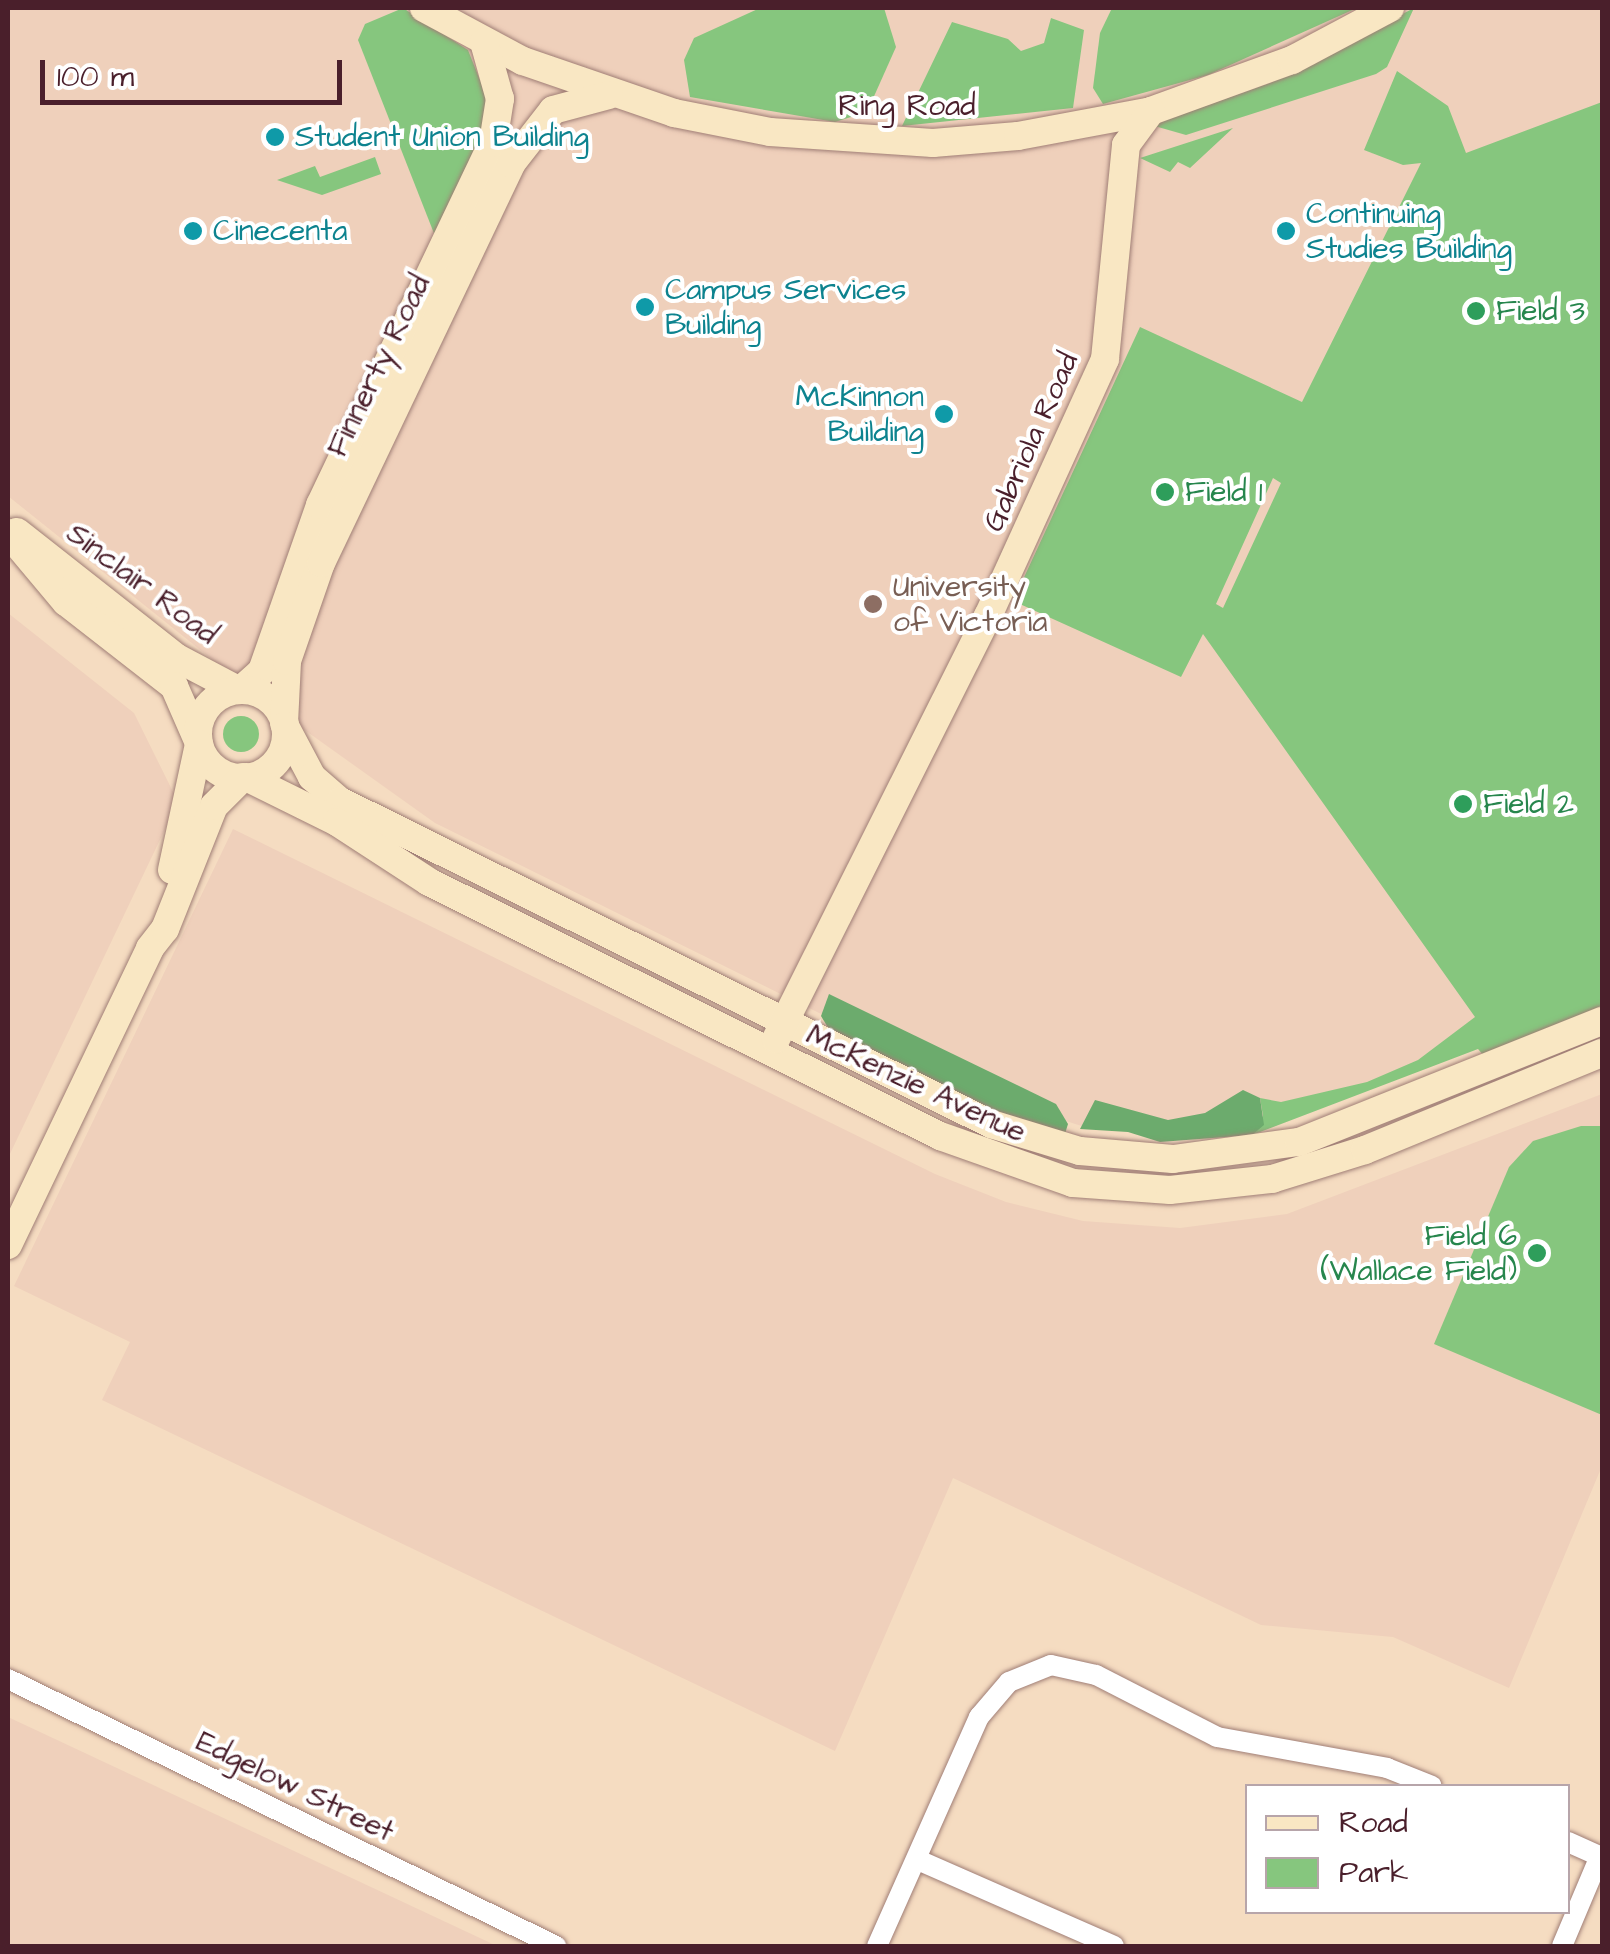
<!DOCTYPE html>
<html>
<head>
<meta charset="utf-8">
<style>
  body { margin:0 }
  #map { position:relative; width:1610px; height:1954px; overflow:hidden; background:#f5dcc1; font-family:"Architects Daughter",sans-serif }
  div>[style] { position:absolute }
  .built>* { inset:0; background:#efd0bb }
  .green>* { inset:0; background:#86c67e }
  .round { border-radius:50% }
  .forest>* { inset:0; background:#6cab6d }
  .roads { filter:drop-shadow(0 0 2px #a07e76) drop-shadow(0 0 2px #a07e76) }
  .street>* { height:20px; margin:-10px; padding:0 10px; transform-origin:10px; border-radius:10px; background:#fff }
  .secondary>* { height:28px; margin:-14px; padding:0 14px; transform-origin:14px; border-radius:14px; background:#f9e7c3 }
  .secondary>.ring { margin:-14px; padding:0; box-sizing:content-box; background:none; border:28px solid #f9e7c3; border-radius:50% }
  .dots>* { width:28px; height:28px; translate:-50% -50%; box-sizing:border-box; border:5px solid #fff; border-radius:50% }
  span { translate:-50% -50%; white-space:nowrap; text-align:center; line-height:1.15; -webkit-text-stroke:8px #fff; paint-order:stroke }
  .street-label { font-size:30px; color:#4a1f2b }
  .culture-label { font-size:30px; color:#0d838f }
  .left { translate:0 -50%; text-align:left }
  .right { translate:-100% -50%; text-align:right }
  .leisure-label { font-size:30px; color:#27864d }
  .education-label { font-size:30px; color:#785e54 }
  .frame { position:absolute; inset:0; border:10px solid #4a1f2b; pointer-events:none }
  .legend { position:absolute; left:1245px; top:1784px; width:325px; height:130px; box-sizing:border-box; background:#fff; border:2px solid #b7a5aa; margin:0; padding:12px 18px; list-style:none; font-size:30px; color:#4a1f2b }
  .legend li { display:flex; align-items:center; gap:20px; height:50px }
  .legend b { width:50px; border:2px solid #b7a5aa }
  .scale { position:absolute; left:40px; top:60px; width:302px; height:45px; box-sizing:border-box; border:5px solid #4a1f2b; border-top:0; padding-left:12px; font-size:30px; line-height:35px; white-space:nowrap; color:#4a1f2b; -webkit-text-stroke:8px #fff; paint-order:stroke }
</style>
</head>
<body>
<div id="map">
  <div class="built">
    <i style="clip-path:polygon(8px 8px,1602px 8px,1602px 994px,1335px 1103px,1172px 1135px,1085px 1127px,989px 1097px,435px 823px,264px 701px,8px 496px)"></i>
    <i style="clip-path:polygon(8px 613px,134px 713px,178px 802px,8px 1158px)"></i>
    <i style="clip-path:polygon(233px 829px,935px 1174px,1006px 1202px,1083px 1221px,1180px 1228px,1287px 1214px,1602px 1094px,1602px 1466px,1509px 1688px,1393px 1637px,1261px 1625px,953px 1478px,835px 1751px,102px 1400px,130px 1342px,14px 1286px)"></i>
    <i style="clip-path:polygon(8px 1717px,497px 1946px,8px 1946px)"></i>
  </div>
  <div class="green">
    <i style="clip-path:polygon(403px 8px,468px 50px,493px 113px,437px 241px,358px 40px,365px 24px)"></i>
    <i style="clip-path:polygon(760px 8px,884px 8px,896px 47px,867px 112px,835px 122px,690px 97px,684px 60px,694px 38px)"></i>
    <i style="clip-path:polygon(1112px 8px,1357px 8px,1208px 75px,1103px 104px,1093px 88px,1100px 33px)"></i>
    <i style="clip-path:polygon(1414px 8px,1387px 67px,1376px 74px,1186px 135px,1151px 125px,1270px 83px)"></i>
    <i style="clip-path:polygon(1051px 18px,1084px 30px,1073px 108px,902px 126px,952px 22px,1008px 39px,1021px 51px,1044px 43px)"></i>
    <i style="clip-path:polygon(evenodd,1397px 71px,1448px 106px,1466px 153px,1602px 102px,1602px 1009px,1485px 1057px,1478px 1049px,1252px 1135px,1263px 1116px,1260px 1098px,1281px 1102px,1367px 1082px,1418px 1060px,1475px 1017px,1203px 634px,1181px 677px,1013px 601px,1140px 327px,1302px 402px,1421px 163px,1403px 165px,1364px 150px,1397px 71px,1273px 478px,1281px 483px,1223px 608px,1216px 604px,1273px 478px)"></i>
    <i style="clip-path:polygon(1233px 128px,1190px 168px,1178px 162px,1170px 172px,1140px 158px)"></i>
    <i style="clip-path:polygon(375px 157px,381px 174px,322px 195px,277px 180px,315px 166px,320px 177px)"></i>
    <i class="round" style="left:223px;top:716px;width:36px;height:36px"></i>
    <i style="clip-path:polygon(1581px 1126px,1602px 1126px,1602px 1415px,1434px 1344px,1509px 1167px,1533px 1141px)"></i>
  </div>
  <div class="forest">
    <i style="clip-path:polygon(829px 994px,1056px 1104px,1068px 1124px,1064px 1137px,1021px 1123px,830px 1031px,821px 1016px)"></i>
    <i style="clip-path:polygon(1243px 1090px,1260px 1098px,1264px 1125px,1252px 1135px,1160px 1142px,1128px 1132px,1080px 1129px,1095px 1100px,1168px 1120px,1205px 1113px)"></i>
  </div>
  <div class="roads">
    <div class="street">
      <i style="left:8px;top:1679px;width:610px;rotate:25.98deg"></i>
      <i style="left:1568px;top:1842px;width:37px;rotate:24deg"></i>
      <i style="left:918px;top:1860px;width:214px;rotate:23.7deg"></i>
      <i style="left:877px;top:1946px;width:251px;rotate:-66deg"></i>
      <i style="left:979px;top:1717px;width:46px;rotate:-49.4deg"></i>
      <i style="left:1009px;top:1682px;width:45px;rotate:-22deg"></i>
      <i style="left:1051px;top:1665px;width:46px;rotate:12.5deg"></i>
      <i style="left:1096px;top:1675px;width:136px;rotate:27.1deg"></i>
      <i style="left:1217px;top:1737px;width:173px;rotate:10.3deg"></i>
      <i style="left:1387px;top:1768px;width:48px;rotate:21.8deg"></i>
      <i style="left:1562px;top:1946px;width:98px;rotate:-67.1deg"></i>
    </div>
    <div class="secondary">
      <i style="left:424px;top:8px;width:112px;rotate:28.2deg"></i>
      <i style="left:523px;top:61px;width:160px;rotate:19deg"></i>
      <i style="left:674px;top:113px;width:98px;rotate:11.2deg"></i>
      <i style="left:770px;top:132px;width:163px;rotate:3.9deg"></i>
      <i style="left:933px;top:143px;width:85px;rotate:-4.7deg"></i>
      <i style="left:1018px;top:136px;width:135px;rotate:-10.6deg"></i>
      <i style="left:1151px;top:111px;width:150px;rotate:-19.9deg"></i>
      <i style="left:1292px;top:60px;width:111px;rotate:-28deg"></i>
      <i style="left:17px;top:532px;width:204px;rotate:38.2deg"></i>
      <i style="left:177px;top:658px;width:69px;rotate:27.7deg"></i>
      <i style="left:8px;top:533px;width:90px;rotate:50deg"></i>
      <i style="left:66px;top:602px;width:137px;rotate:37.9deg"></i>
      <i style="left:174px;top:686px;width:60px;rotate:66.4deg"></i>
      <i style="left:241px;top:690px;width:28px;rotate:-42deg"></i>
      <i style="left:262px;top:671px;width:176px;rotate:-70.7deg"></i>
      <i style="left:320px;top:505px;width:401px;rotate:-64.5deg"></i>
      <i style="left:493px;top:143px;width:45px;rotate:-81deg"></i>
      <i style="left:500px;top:99px;width:59px;rotate:-105.7deg"></i>
      <i class="ring" style="left:198px;top:690px;width:60px;height:60px"></i>
      <i style="left:284px;top:723px;width:62px;rotate:-87.2deg"></i>
      <i style="left:287px;top:661px;width:104px;rotate:-70.9deg"></i>
      <i style="left:321px;top:563px;width:442px;rotate:-64.5deg"></i>
      <i style="left:511px;top:164px;width:68px;rotate:-52.1deg"></i>
      <i style="left:553px;top:110px;width:58px;rotate:-15deg"></i>
      <i style="left:285px;top:726px;width:58px;rotate:62.1deg"></i>
      <i style="left:312px;top:777px;width:37px;rotate:41deg"></i>
      <i style="left:340px;top:801px;width:727px;rotate:26.39deg"></i>
      <i style="left:991px;top:1124px;width:93px;rotate:16.9deg"></i>
      <i style="left:1080px;top:1151px;width:93px;rotate:4.9deg"></i>
      <i style="left:1173px;top:1159px;width:127px;rotate:-7.7deg"></i>
      <i style="left:1299px;top:1142px;width:326px;rotate:-21.8deg"></i>
      <i style="left:246px;top:777px;width:102px;rotate:26.3deg"></i>
      <i style="left:337px;top:822px;width:110px;rotate:33.1deg"></i>
      <i style="left:429px;top:882px;width:571px;rotate:26.43deg"></i>
      <i style="left:940px;top:1136px;width:141px;rotate:19.5deg"></i>
      <i style="left:1073px;top:1183px;width:97px;rotate:4.1deg"></i>
      <i style="left:1170px;top:1190px;width:103px;rotate:-6.2deg"></i>
      <i style="left:1272px;top:1179px;width:97px;rotate:-17.3deg"></i>
      <i style="left:1365px;top:1150px;width:256px;rotate:-22.3deg"></i>
      <i style="left:172px;top:870px;width:129px;rotate:-77.9deg"></i>
      <i style="left:776px;top:1039px;width:473px;rotate:-63.4deg"></i>
      <i style="left:988px;top:616px;width:282px;rotate:-65.5deg"></i>
      <i style="left:1105px;top:359px;width:215px;rotate:-84.4deg"></i>
      <i style="left:1126px;top:145px;width:42px;rotate:-53.7deg"></i>
      <i style="left:8px;top:1245px;width:329px;rotate:-64.4deg"></i>
      <i style="left:150px;top:948px;width:24px;rotate:-52deg"></i>
      <i style="left:165px;top:929px;width:132px;rotate:-68.3deg"></i>
      <i style="left:214px;top:806px;width:41px;rotate:-45deg"></i>
    </div>
  </div>
  <div class="dots">
    <i style="left:275px;top:137px;background:#0f9aa8"></i>
    <i style="left:193px;top:231px;background:#0f9aa8"></i>
    <i style="left:1286px;top:231px;background:#0f9aa8"></i>
    <i style="left:645px;top:307px;background:#0f9aa8"></i>
    <i style="left:1476px;top:311px;background:#2e9e5b"></i>
    <i style="left:944px;top:414px;background:#0f9aa8"></i>
    <i style="left:1165px;top:492px;background:#2e9e5b"></i>
    <i style="left:873px;top:604px;background:#8d6e63"></i>
    <i style="left:1463px;top:804px;background:#2e9e5b"></i>
    <i style="left:1537px;top:1253px;background:#2e9e5b"></i>
  </div>
  <div class="street-label">
    <span style="left:907px;top:106px">Ring Road</span>
    <span style="left:379px;top:366px;rotate:-64deg">Finnerty Road</span>
    <span style="left:1031px;top:442px;rotate:-66deg">Gabriola Road</span>
    <span style="left:142px;top:584px;rotate:37deg">Sinclair Road</span>
    <span style="left:916px;top:1084px;rotate:25deg">McKenzie Avenue</span>
    <span style="left:295px;top:1787px;rotate:26deg">Edgelow Street</span>
  </div>
  <div class="culture-label">
    <span class="left" style="left:295px;top:137px">Student Union Building</span>
    <span class="left" style="left:1306px;top:231px">Continuing<br>Studies Building</span>
    <span class="left" style="left:213px;top:231px">Cinecenta</span>
    <span class="left" style="left:665px;top:307px">Campus Services<br>Building</span>
    <span class="right" style="left:924px;top:414px">McKinnon<br>Building</span>
  </div>
  <div class="leisure-label">
    <span class="left" style="left:1496px;top:311px">Field 3</span>
    <span class="left" style="left:1185px;top:492px">Field 1</span>
    <span class="left" style="left:1483px;top:804px">Field 2</span>
    <span class="right" style="left:1517px;top:1253px">Field 6<br>(Wallace Field)</span>
  </div>
  <div class="education-label">
    <span class="left" style="left:893px;top:604px">University<br>of Victoria</span>
  </div>
  <div class="frame"></div>
  <ul class="legend">
  <li><b style="height:12px;background:#f9e7c3"></b>Road</li>
  <li><b style="height:28px;background:#86c67e"></b>Park</li>
  </ul>
  <div class="scale">100 m</div>
</div>
</body>
</html>
